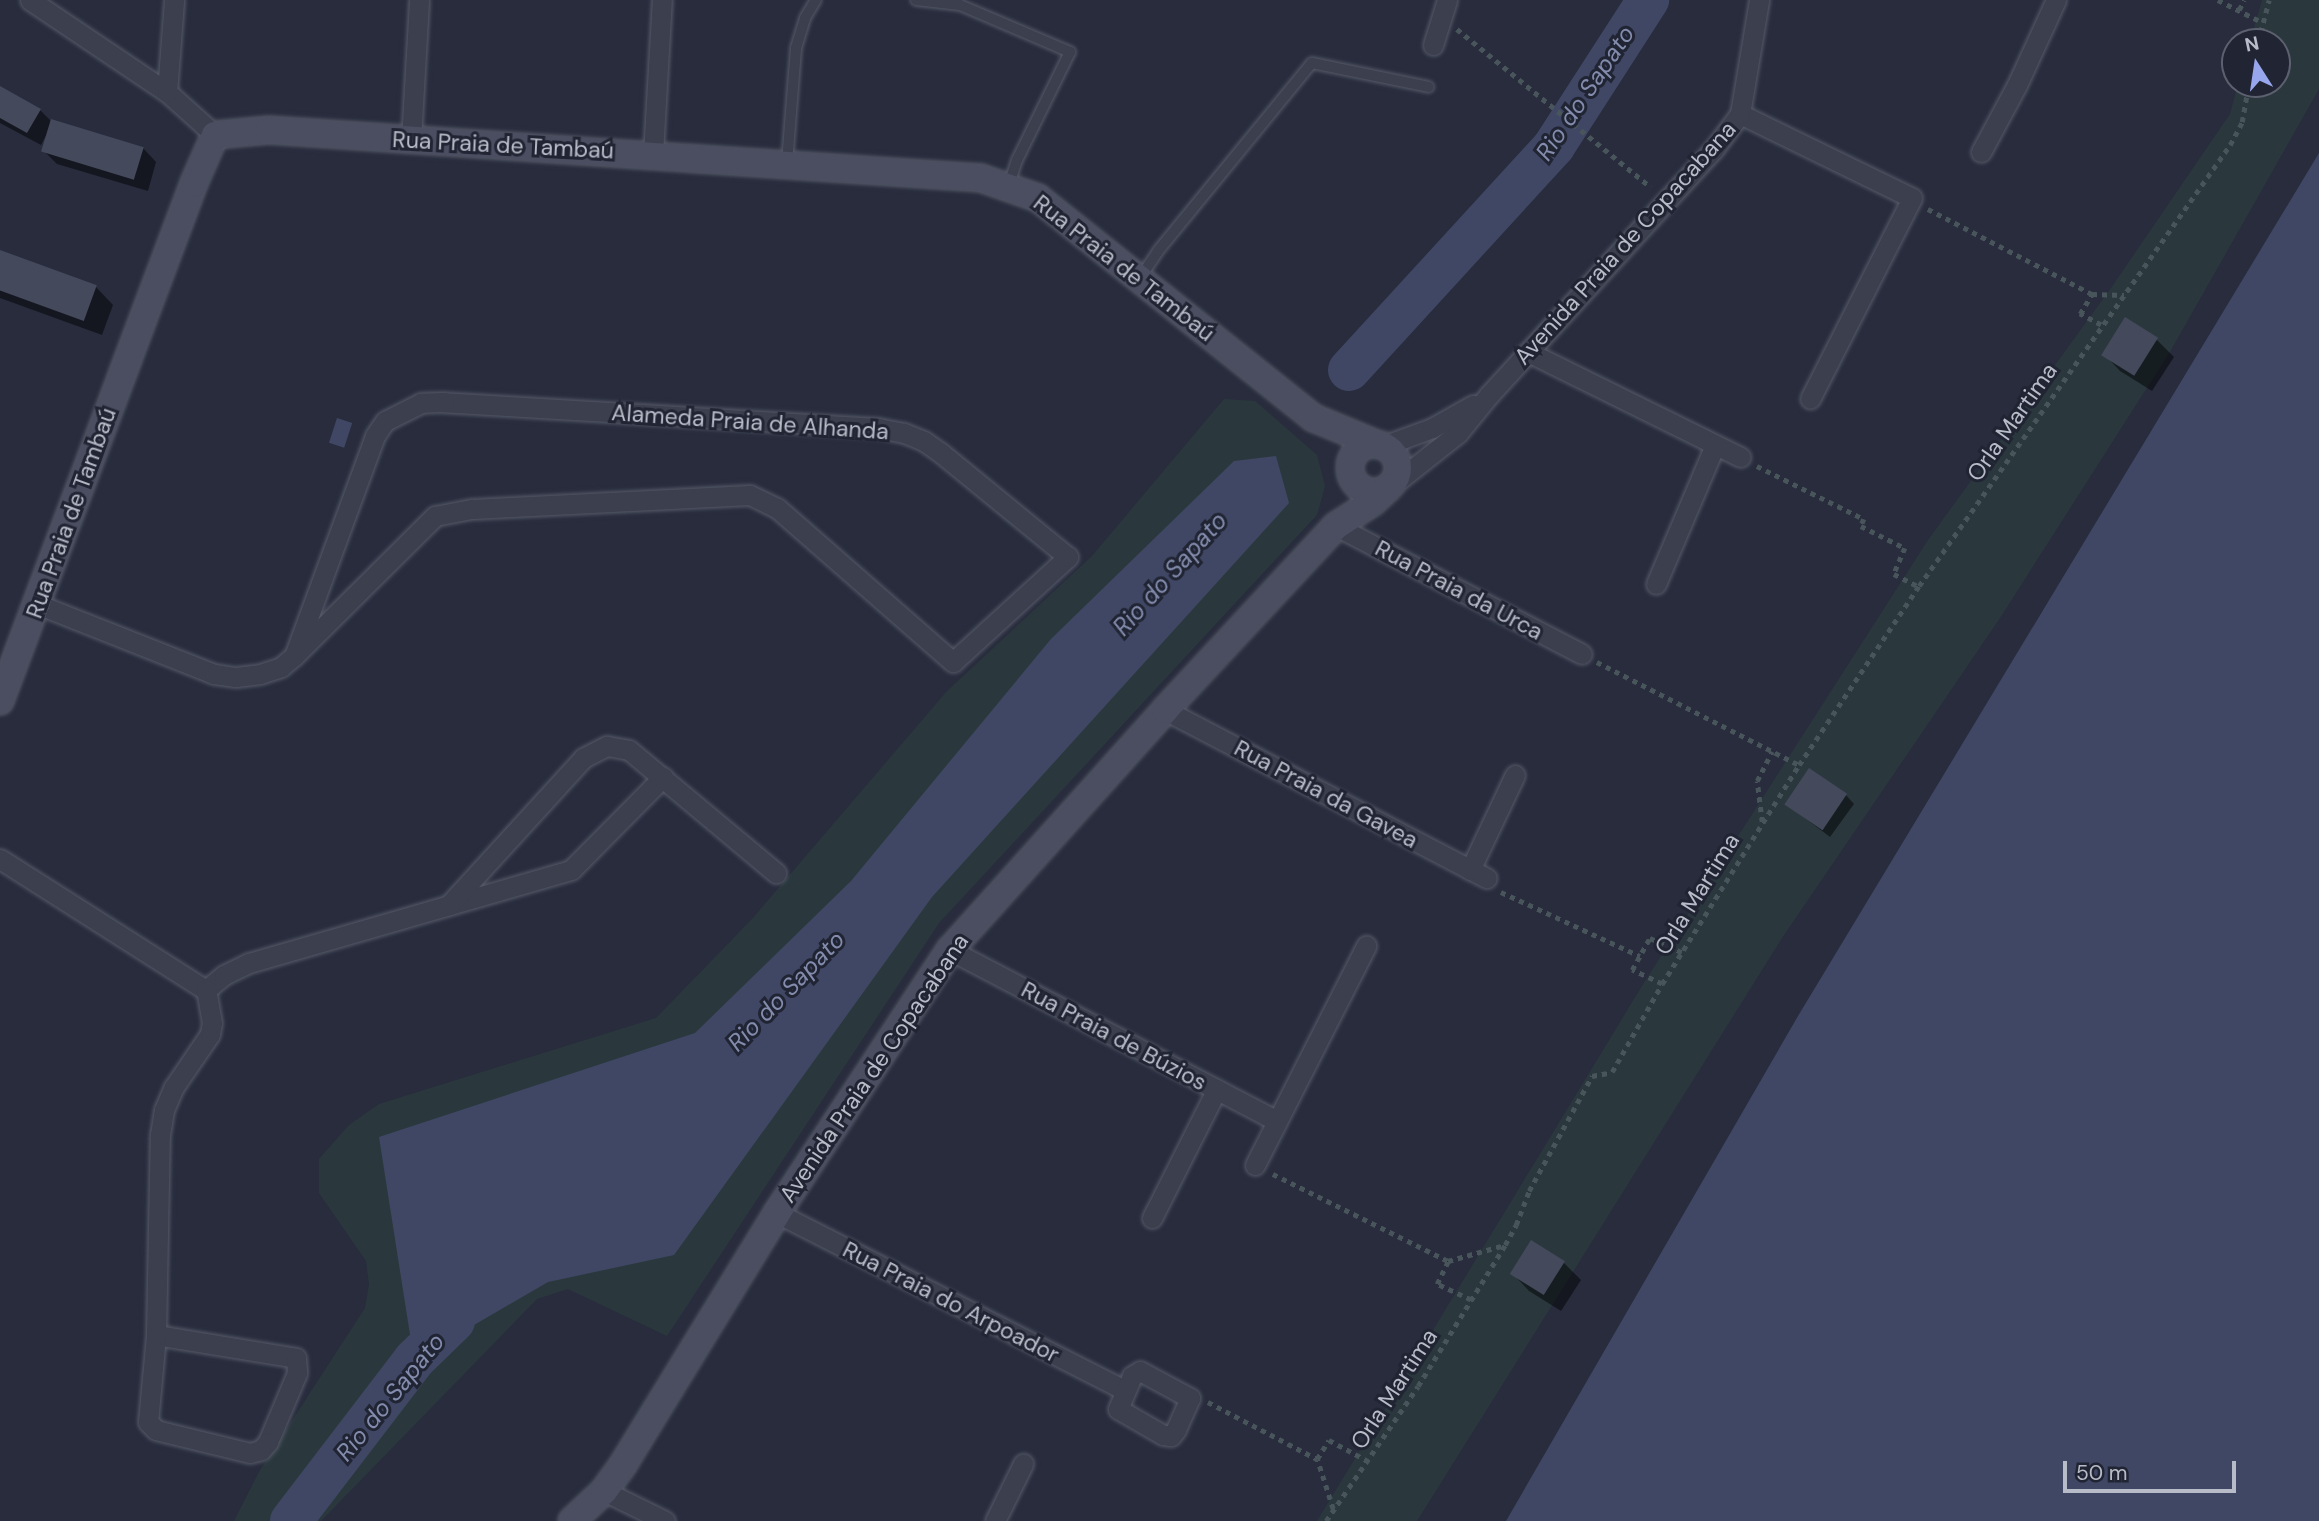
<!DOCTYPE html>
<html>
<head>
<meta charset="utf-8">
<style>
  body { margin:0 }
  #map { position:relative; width:2319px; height:1521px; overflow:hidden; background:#282c3d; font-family:"DM Sans",sans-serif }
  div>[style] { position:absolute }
  .green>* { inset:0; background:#2a383e }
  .water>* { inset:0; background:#404764; transform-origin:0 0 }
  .shadow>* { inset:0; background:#0007 }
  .river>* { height:42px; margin:-21px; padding:0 21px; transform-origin:21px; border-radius:21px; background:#404764 }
  .building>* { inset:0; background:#444a5c; transform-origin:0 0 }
  .path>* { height:4.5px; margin-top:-2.25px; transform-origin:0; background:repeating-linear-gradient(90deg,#48555b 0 5px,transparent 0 10px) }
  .roads { filter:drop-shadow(0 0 2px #565a68) drop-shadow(0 0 2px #565a68) }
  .lane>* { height:10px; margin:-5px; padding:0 5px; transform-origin:5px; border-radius:5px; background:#3c3f4e }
  .street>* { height:19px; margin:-9.5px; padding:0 9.5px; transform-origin:9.5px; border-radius:9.5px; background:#3c3f4e }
  .secondary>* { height:26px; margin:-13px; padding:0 13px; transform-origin:13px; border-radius:13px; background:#4a4e60 }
  .secondary>.ring { margin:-13px; padding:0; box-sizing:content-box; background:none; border:26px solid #4a4e60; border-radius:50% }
  span { translate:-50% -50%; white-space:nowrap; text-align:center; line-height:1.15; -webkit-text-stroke:6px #202433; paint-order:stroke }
  .street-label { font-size:23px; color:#b8bbc8 }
  .water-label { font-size:24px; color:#838cac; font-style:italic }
  .north { position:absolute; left:2221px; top:28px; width:70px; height:70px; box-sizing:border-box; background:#202433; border:2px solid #5d606f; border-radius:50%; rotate:348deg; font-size:19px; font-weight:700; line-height:28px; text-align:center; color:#b8bbc8 }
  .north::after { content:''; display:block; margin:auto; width:24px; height:32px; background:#98a7ed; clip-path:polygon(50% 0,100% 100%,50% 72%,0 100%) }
  .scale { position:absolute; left:2063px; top:1461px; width:173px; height:32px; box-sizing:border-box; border:4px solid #b8bbc8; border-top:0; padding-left:9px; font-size:21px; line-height:24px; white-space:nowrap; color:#b8bbc8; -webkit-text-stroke:5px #202433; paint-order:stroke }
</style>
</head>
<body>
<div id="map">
  <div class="green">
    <i style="clip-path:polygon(2262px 0,2319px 0,2319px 89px,2171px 350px,2000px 618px,1782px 938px,1417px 1521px,1317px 1521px,1645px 981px,1928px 540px,2111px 288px,2230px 114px,2238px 84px,2277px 84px,2277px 42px,2250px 42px)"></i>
    <i style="clip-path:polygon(1224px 399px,1255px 401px,1317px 455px,1325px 486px,1317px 515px,939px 923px,667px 1336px,568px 1289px,537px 1299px,321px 1521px,234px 1521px,260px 1470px,365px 1308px,369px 1284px,366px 1261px,319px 1193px,319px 1159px,349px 1125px,379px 1104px,656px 1018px,752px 919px,947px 691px,1092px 556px)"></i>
  </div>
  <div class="water">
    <i style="clip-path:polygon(2319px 153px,2319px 1521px,1506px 1521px,1798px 1016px)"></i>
    <i style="left:337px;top:418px;width:16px;height:26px;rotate:18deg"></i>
    <i style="clip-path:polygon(1276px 456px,1289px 503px,932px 897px,674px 1255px,548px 1282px,414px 1360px,379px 1137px,695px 1033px,851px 881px,1051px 639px,1234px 461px)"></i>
  </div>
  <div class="shadow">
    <i style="clip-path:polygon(0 88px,40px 110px,52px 122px,143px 148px,156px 162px,148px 191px,57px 164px,44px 151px,48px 132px,41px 145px,0 123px)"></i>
    <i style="clip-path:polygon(0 252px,96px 287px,113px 305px,102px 335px,0 298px)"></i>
    <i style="clip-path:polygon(2157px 340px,2174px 357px,2152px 391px,2120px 371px,2103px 353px)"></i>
    <i style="clip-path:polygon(1846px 795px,1854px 804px,1830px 837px,1786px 804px)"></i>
    <i style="clip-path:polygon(1564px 1263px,1581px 1280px,1561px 1311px,1529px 1291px,1512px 1273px)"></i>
  </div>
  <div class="river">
    <i style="left:1349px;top:370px;width:304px;rotate:-47.5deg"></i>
    <i style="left:1554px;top:146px;width:174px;rotate:-57.2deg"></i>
    <i style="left:291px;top:1521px;width:203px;rotate:-52.6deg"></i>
    <i style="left:414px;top:1360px;width:56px;rotate:-44.3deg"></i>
  </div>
  <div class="building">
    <i style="clip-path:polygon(0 86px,41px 109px,27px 133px,0 118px)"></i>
    <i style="left:51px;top:119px;width:97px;height:34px;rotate:17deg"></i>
    <i style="left:0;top:250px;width:103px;height:38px;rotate:20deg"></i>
    <i style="left:2125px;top:317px;width:39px;height:45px;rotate:32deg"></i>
    <i style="left:1809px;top:768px;width:46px;height:44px;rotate:34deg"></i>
    <i style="left:1531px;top:1240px;width:40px;height:40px;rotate:32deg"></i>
  </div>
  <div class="path">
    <i style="left:2218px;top:0;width:49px;rotate:26.6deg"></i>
    <i style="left:2239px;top:10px;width:11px;rotate:-63deg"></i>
    <i style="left:1457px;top:29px;width:250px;rotate:39.2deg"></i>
    <i style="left:2258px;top:42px;width:43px;rotate:-75.3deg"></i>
    <i style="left:1928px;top:209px;width:185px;rotate:27.4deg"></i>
    <i style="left:2101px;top:325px;width:24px;rotate:-152deg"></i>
    <i style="left:2080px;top:314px;width:23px;rotate:-59deg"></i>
    <i style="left:2092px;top:294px;width:32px;rotate:2deg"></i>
    <i style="left:1757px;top:466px;width:119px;rotate:26.4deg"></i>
    <i style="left:1864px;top:519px;width:8px;rotate:113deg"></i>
    <i style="left:1861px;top:526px;width:49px;rotate:26.6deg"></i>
    <i style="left:1905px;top:548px;width:28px;rotate:113deg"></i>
    <i style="left:1894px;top:574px;width:27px;rotate:27deg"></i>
    <i style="left:1597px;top:662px;width:227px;rotate:27deg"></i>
    <i style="left:1762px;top:822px;width:41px;rotate:-97deg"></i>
    <i style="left:1757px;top:781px;width:33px;rotate:-63deg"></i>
    <i style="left:1501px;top:892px;width:153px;rotate:24.7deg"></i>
    <i style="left:1662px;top:984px;width:33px;rotate:-155deg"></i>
    <i style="left:1632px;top:970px;width:37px;rotate:-61deg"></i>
    <i style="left:1650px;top:938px;width:35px;rotate:24deg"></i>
    <i style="left:1273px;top:1174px;width:195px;rotate:26.4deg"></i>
    <i style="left:1471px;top:1300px;width:38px;rotate:-155deg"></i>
    <i style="left:1437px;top:1284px;width:25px;rotate:-64deg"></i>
    <i style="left:1448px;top:1261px;width:59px;rotate:-15.7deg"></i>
    <i style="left:1208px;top:1402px;width:123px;rotate:27.6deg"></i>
    <i style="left:1333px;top:1509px;width:52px;rotate:-107.7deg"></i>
    <i style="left:1317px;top:1459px;width:22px;rotate:-58deg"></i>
    <i style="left:1329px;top:1440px;width:44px;rotate:28.3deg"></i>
    <i style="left:1326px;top:1521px;width:163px;rotate:-55.7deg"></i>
    <i style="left:1418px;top:1386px;width:166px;rotate:-58.3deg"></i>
    <i style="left:1505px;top:1245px;width:23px;rotate:-61deg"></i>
    <i style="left:1516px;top:1225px;width:36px;rotate:-69deg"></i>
    <i style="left:1529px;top:1191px;width:131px;rotate:-61.3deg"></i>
    <i style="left:1592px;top:1076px;width:20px;rotate:-11deg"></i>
    <i style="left:1612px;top:1072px;width:101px;rotate:-60.4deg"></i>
    <i style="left:1662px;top:984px;width:258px;rotate:-58deg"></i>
    <i style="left:1799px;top:765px;width:216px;rotate:-56.2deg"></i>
    <i style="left:1919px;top:586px;width:540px;rotate:-54.81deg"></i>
    <i style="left:2230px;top:145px;width:26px;rotate:-62deg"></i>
    <i style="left:2242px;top:122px;width:39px;rotate:-80deg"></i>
  </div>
  <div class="roads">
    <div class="lane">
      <i style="left:916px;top:0;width:44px;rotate:6.5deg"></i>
      <i style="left:960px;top:5px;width:120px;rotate:23.1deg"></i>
      <i style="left:1070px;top:52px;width:120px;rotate:116.1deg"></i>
      <i style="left:1017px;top:160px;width:26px;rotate:108deg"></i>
      <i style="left:787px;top:163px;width:115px;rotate:-85.5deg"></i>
      <i style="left:796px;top:48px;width:31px;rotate:-73deg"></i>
      <i style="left:805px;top:18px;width:21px;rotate:-59deg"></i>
      <i style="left:1140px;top:278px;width:32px;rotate:-56deg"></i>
      <i style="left:1158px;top:251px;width:243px;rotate:-50.7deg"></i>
      <i style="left:1312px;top:63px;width:119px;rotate:11.6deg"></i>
    </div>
    <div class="street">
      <i style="left:30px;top:0;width:165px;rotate:33.9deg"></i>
      <i style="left:167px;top:92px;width:64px;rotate:41.9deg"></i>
      <i style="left:1433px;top:45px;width:47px;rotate:-72.7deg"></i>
      <i style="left:167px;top:92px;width:92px;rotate:-85.6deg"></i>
      <i style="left:1740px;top:114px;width:191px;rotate:26deg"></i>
      <i style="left:1912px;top:198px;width:225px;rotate:116.9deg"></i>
      <i style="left:411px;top:140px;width:140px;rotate:-86.7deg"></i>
      <i style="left:1981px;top:152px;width:76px;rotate:-61.8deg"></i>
      <i style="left:2017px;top:85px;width:94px;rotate:-65.4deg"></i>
      <i style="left:653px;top:154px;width:154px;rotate:-86.7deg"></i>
      <i style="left:1528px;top:352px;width:237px;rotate:26.3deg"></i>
      <i style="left:1383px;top:446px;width:52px;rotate:-20.2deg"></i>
      <i style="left:1432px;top:428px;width:47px;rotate:-29.3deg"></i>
      <i style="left:1391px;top:486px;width:85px;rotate:-38.3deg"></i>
      <i style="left:1458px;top:433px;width:49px;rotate:-50.8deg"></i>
      <i style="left:1489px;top:395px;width:332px;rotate:-47.6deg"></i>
      <i style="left:1713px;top:150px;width:45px;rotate:-53.1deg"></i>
      <i style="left:1740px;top:114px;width:116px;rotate:-80.5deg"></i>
      <i style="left:1336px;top:526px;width:277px;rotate:27.5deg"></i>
      <i style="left:1656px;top:584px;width:151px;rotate:-67deg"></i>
      <i style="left:37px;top:604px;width:190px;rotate:21.6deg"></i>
      <i style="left:214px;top:674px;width:22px;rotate:8deg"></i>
      <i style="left:236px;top:677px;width:24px;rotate:-7deg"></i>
      <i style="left:260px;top:674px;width:22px;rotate:-18deg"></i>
      <i style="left:281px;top:667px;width:17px;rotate:-40deg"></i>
      <i style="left:294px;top:656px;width:199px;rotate:-44.8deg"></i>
      <i style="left:435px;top:516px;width:38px;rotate:-11deg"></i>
      <i style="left:472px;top:509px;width:278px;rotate:-2.9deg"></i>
      <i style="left:750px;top:495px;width:30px;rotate:26deg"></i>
      <i style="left:777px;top:508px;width:234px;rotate:41.2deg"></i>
      <i style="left:953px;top:662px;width:156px;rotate:-42.4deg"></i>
      <i style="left:1068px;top:557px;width:164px;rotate:-140.7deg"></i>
      <i style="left:941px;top:453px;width:21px;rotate:-145deg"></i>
      <i style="left:924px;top:441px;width:22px;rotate:-158deg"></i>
      <i style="left:904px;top:433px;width:25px;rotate:-169deg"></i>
      <i style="left:879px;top:428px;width:436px;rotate:-176.6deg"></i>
      <i style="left:444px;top:402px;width:23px;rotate:178deg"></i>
      <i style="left:421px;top:403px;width:40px;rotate:153.4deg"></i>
      <i style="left:385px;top:421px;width:18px;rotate:124deg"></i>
      <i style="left:375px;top:436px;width:234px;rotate:110.2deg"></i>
      <i style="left:1165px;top:710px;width:363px;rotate:27.6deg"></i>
      <i style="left:0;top:859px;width:244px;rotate:32.5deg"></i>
      <i style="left:206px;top:990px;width:23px;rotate:-40deg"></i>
      <i style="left:224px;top:975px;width:28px;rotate:-26deg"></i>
      <i style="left:249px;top:963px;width:335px;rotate:-16.1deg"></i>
      <i style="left:571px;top:870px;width:131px;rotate:-45.3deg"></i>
      <i style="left:1470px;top:870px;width:105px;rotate:-64.7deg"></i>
      <i style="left:449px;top:905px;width:199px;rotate:-47.6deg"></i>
      <i style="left:583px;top:758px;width:27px;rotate:-27deg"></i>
      <i style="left:607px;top:746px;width:22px;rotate:10deg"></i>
      <i style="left:629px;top:750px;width:192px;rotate:39.9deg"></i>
      <i style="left:950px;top:950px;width:369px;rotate:27.6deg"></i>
      <i style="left:1255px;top:1165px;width:246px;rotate:-63.1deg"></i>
      <i style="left:777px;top:1213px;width:390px;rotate:27deg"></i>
      <i style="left:1152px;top:1218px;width:144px;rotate:-63.3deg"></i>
      <i style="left:156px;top:1335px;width:142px;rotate:9.3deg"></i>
      <i style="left:296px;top:1358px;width:15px;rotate:86deg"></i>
      <i style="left:297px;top:1373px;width:75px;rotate:112.8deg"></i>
      <i style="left:268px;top:1442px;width:11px;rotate:131deg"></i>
      <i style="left:261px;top:1450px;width:11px;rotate:165deg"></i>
      <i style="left:250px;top:1453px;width:97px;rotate:-166.3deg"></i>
      <i style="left:156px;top:1430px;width:11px;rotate:-135deg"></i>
      <i style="left:148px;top:1422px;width:87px;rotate:-84.7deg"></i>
      <i style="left:156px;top:1335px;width:200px;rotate:-88.9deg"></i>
      <i style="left:160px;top:1135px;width:25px;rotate:-81deg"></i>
      <i style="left:164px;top:1110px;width:25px;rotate:-67deg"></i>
      <i style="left:174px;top:1087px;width:64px;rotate:-55.8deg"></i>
      <i style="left:210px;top:1034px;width:11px;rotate:-80deg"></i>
      <i style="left:212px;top:1023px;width:34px;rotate:-100deg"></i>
      <i style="left:1140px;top:1371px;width:57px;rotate:28.4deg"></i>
      <i style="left:1190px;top:1398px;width:35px;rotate:114deg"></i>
      <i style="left:1176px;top:1430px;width:8px;rotate:130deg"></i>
      <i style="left:1171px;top:1436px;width:8px;rotate:-173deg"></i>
      <i style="left:1163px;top:1435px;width:52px;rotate:-150deg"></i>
      <i style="left:1118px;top:1409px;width:36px;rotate:-67deg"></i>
      <i style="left:1132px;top:1376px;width:9px;rotate:-32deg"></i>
      <i style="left:604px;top:1491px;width:68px;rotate:26.2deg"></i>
      <i style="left:995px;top:1521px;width:64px;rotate:-63.8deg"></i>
    </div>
    <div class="secondary">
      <i class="ring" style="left:1350px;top:444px;width:22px;height:22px"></i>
      <i style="left:0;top:701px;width:553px;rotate:-69.47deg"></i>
      <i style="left:194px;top:183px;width:52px;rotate:-66.4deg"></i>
      <i style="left:215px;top:135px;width:54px;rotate:-5.3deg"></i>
      <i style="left:269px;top:130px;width:714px;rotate:3.86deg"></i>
      <i style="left:981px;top:178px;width:60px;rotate:19.3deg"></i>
      <i style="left:1038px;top:198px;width:353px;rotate:38.6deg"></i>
      <i style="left:1314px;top:418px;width:70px;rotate:22.6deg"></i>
      <i style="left:572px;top:1521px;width:44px;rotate:-43.2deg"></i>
      <i style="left:604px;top:1491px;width:34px;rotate:-54deg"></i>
      <i style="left:624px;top:1463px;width:293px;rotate:-58.5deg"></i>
      <i style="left:777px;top:1213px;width:315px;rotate:-56.7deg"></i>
      <i style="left:950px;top:950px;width:322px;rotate:-48.1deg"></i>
      <i style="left:1165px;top:710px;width:251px;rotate:-47.1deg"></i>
      <i style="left:1336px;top:526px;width:44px;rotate:-33deg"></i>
      <i style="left:1373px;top:502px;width:21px;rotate:-43deg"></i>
    </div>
  </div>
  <div class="street-label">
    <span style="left:503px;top:145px;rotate:3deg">Rua Praia de Tambaú</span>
    <span style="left:1625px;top:243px;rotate:-48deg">Avenida Praia de Copacabana</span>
    <span style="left:1124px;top:268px;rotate:38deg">Rua Praia de Tambaú</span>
    <span style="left:750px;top:422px;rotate:4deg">Alameda Praia de Alhanda</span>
    <span style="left:2012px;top:422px;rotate:-55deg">Orla Martima</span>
    <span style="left:71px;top:513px;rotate:-70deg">Rua Praia de Tambaú</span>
    <span style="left:1459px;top:590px;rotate:28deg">Rua Praia da Urca</span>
    <span style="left:1326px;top:794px;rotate:28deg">Rua Praia da Gavea</span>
    <span style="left:1697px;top:894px;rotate:-58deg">Orla Martima</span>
    <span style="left:1114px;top:1036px;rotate:28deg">Rua Praia de Búzios</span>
    <span style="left:874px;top:1068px;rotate:-56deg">Avenida Praia de Copacabana</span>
    <span style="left:951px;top:1302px;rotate:27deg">Rua Praia do Arpoador</span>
    <span style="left:1394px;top:1389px;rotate:-57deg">Orla Martima</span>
  </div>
  <div class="water-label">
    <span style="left:1585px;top:93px;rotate:-56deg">Rio do Sapato</span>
    <span style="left:1170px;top:574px;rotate:-48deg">Rio do Sapato</span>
    <span style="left:786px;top:991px;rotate:-46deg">Rio do Sapato</span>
    <span style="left:390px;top:1397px;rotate:-51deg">Rio do Sapato</span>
  </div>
  <div class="north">N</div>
  <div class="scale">50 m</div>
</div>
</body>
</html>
